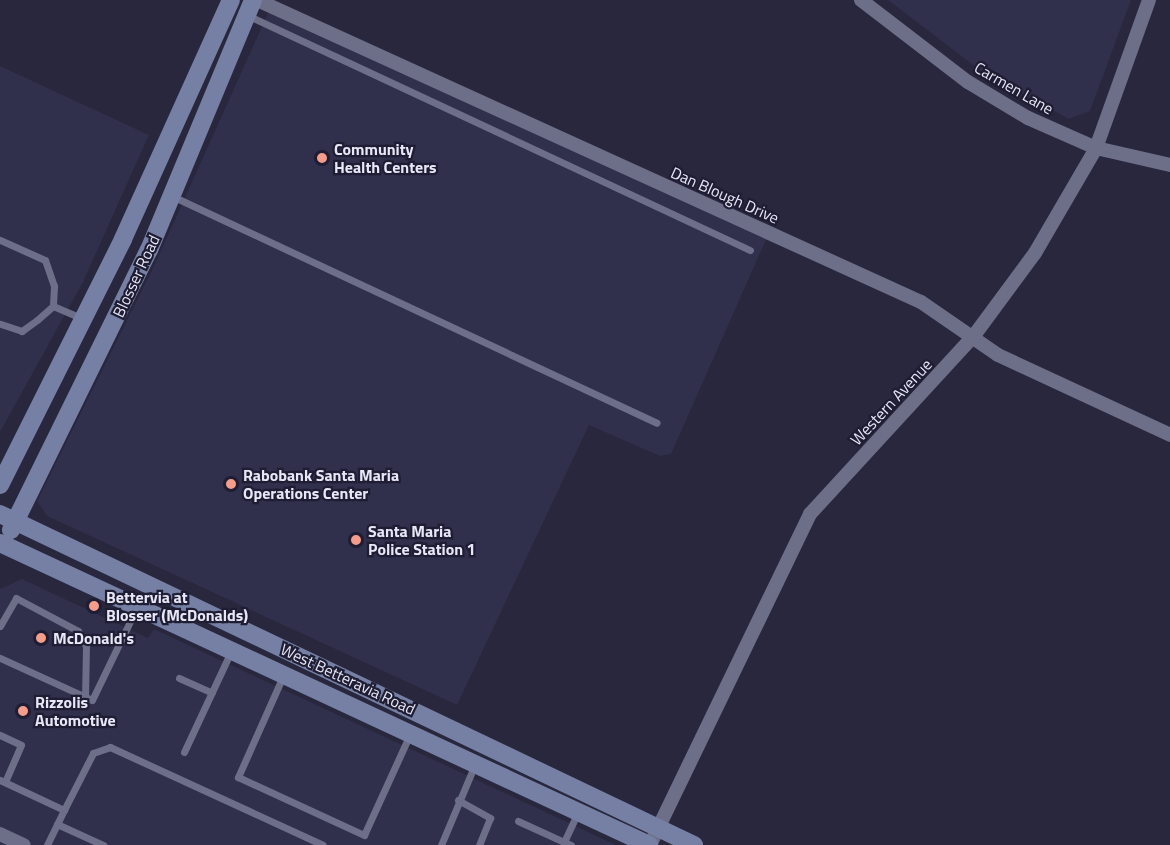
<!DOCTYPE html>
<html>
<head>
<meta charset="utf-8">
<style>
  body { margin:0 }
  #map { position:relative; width:1170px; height:845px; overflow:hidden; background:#28273e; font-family:"Titillium Web",sans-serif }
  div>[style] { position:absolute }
  .built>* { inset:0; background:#302f4c }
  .lane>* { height:7px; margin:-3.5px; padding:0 3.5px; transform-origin:3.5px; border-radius:3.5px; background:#6d6e88 }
  .street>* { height:14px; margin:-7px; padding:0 7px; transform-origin:7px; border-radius:7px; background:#6d6e88 }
  .secondary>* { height:18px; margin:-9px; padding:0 9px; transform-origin:9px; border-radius:9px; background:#7680a4 }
  .dots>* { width:16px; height:16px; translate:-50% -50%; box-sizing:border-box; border:3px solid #1e1d33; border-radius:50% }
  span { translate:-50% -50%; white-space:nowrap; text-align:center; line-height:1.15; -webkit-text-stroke:4.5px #1e1d33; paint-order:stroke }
  .street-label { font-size:16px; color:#e7e7f7 }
  .poi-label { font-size:16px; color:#e7e7f7; font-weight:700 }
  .left { translate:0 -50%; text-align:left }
</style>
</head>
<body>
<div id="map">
  <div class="built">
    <i style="clip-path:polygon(274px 0,769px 233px,671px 454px,660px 456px,589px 425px,457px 705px,47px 516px,37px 501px,155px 264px)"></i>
    <i style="clip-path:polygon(888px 0,1131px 0,1090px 111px,1069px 119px,981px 71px)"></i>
    <i style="clip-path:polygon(0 66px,149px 135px,83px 282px,0 432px)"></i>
    <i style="clip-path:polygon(22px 579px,148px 638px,154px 629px,616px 845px,0 845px,0 589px)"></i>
  </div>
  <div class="lane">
    <i style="left:249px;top:16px;width:553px;rotate:25.04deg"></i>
    <i style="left:172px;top:196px;width:535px;rotate:25.08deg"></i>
    <i style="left:0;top:240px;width:49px;rotate:24deg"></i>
    <i style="left:45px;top:260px;width:28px;rotate:71deg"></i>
    <i style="left:54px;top:286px;width:20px;rotate:93deg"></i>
    <i style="left:53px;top:306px;width:21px;rotate:139deg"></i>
    <i style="left:37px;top:320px;width:19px;rotate:144deg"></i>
    <i style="left:22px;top:331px;width:23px;rotate:-162deg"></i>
    <i style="left:53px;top:306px;width:30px;rotate:23deg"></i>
    <i style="left:0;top:626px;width:32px;rotate:-60deg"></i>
    <i style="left:16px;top:598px;width:70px;rotate:28deg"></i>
    <i style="left:78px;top:631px;width:17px;rotate:62deg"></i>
    <i style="left:86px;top:646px;width:52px;rotate:91.1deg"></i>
    <i style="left:0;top:658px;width:101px;rotate:24.5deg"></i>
    <i style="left:92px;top:700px;width:103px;rotate:-64.2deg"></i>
    <i style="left:283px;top:676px;width:111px;rotate:114deg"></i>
    <i style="left:238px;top:777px;width:139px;rotate:24.7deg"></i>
    <i style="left:364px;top:835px;width:111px;rotate:-65.5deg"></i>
    <i style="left:179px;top:678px;width:36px;rotate:24deg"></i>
    <i style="left:0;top:735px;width:23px;rotate:25deg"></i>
    <i style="left:21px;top:745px;width:40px;rotate:113.4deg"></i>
    <i style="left:184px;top:752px;width:111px;rotate:-65deg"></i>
    <i style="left:0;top:780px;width:71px;rotate:25.1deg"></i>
    <i style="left:64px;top:810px;width:39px;rotate:116deg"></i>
    <i style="left:458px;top:800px;width:37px;rotate:29deg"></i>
    <i style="left:490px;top:818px;width:29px;rotate:112deg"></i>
    <i style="left:64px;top:810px;width:64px;rotate:-63deg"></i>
    <i style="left:93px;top:753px;width:18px;rotate:-19deg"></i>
    <i style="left:110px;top:747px;width:234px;rotate:24.7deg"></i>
    <i style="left:518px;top:821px;width:51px;rotate:24.5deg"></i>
    <i style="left:57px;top:824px;width:51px;rotate:24.5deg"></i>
    <i style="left:441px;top:845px;width:88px;rotate:-67.2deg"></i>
    <i style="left:571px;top:845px;width:8px;rotate:-157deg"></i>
    <i style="left:564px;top:842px;width:33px;rotate:-65deg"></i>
  </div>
  <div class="street">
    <i style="left:257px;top:0;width:729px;rotate:24.46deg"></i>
    <i style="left:921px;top:302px;width:93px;rotate:34.5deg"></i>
    <i style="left:998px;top:355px;width:190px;rotate:24.9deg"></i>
    <i style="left:861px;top:0;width:135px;rotate:37.5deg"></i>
    <i style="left:968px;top:82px;width:70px;rotate:31deg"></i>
    <i style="left:1028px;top:118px;width:74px;rotate:23.8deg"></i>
    <i style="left:1096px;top:148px;width:76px;rotate:12.9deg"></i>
    <i style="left:0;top:834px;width:26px;rotate:25deg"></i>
    <i style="left:650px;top:845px;width:368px;rotate:-64.2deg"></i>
    <i style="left:810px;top:514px;width:241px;rotate:-47.4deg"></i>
    <i style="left:973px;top:337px;width:104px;rotate:-53.6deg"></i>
    <i style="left:1035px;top:253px;width:121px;rotate:-59.8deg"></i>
    <i style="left:1096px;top:148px;width:157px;rotate:-70.3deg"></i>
  </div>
  <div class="secondary">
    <i style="left:0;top:485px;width:275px;rotate:-63.4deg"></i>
    <i style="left:123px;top:239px;width:262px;rotate:-65.7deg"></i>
    <i style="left:0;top:514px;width:769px;rotate:25.5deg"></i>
    <i style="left:11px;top:530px;width:312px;rotate:-63.8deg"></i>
    <i style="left:149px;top:250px;width:271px;rotate:-67.4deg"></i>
    <i style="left:0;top:543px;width:716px;rotate:24.95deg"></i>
  </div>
  <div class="dots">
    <i style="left:322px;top:158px;background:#f49d8b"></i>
    <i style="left:231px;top:484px;background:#f49d8b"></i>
    <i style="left:356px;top:540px;background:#f49d8b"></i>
    <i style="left:94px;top:606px;background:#f49d8b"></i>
    <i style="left:41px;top:638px;background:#f49d8b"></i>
    <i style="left:23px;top:711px;background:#f49d8b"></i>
  </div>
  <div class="street-label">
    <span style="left:1014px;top:88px;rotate:30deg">Carmen Lane</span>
    <span style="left:725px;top:195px;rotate:24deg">Dan Blough Drive</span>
    <span style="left:136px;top:276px;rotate:-65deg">Blosser Road</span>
    <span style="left:891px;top:402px;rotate:-47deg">Western Avenue</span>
    <span style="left:348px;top:679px;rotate:25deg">West Betteravia Road</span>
  </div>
  <div class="poi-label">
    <span class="left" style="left:334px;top:158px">Community<br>Health Centers</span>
    <span class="left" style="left:243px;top:484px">Rabobank Santa Maria<br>Operations Center</span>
    <span class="left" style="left:368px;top:540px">Santa Maria<br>Police Station 1</span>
    <span class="left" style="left:106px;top:606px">Bettervia at<br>Blosser (McDonalds)</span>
    <span class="left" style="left:53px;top:638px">McDonald's</span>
    <span class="left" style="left:35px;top:711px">Rizzolis<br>Automotive</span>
  </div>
</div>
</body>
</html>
